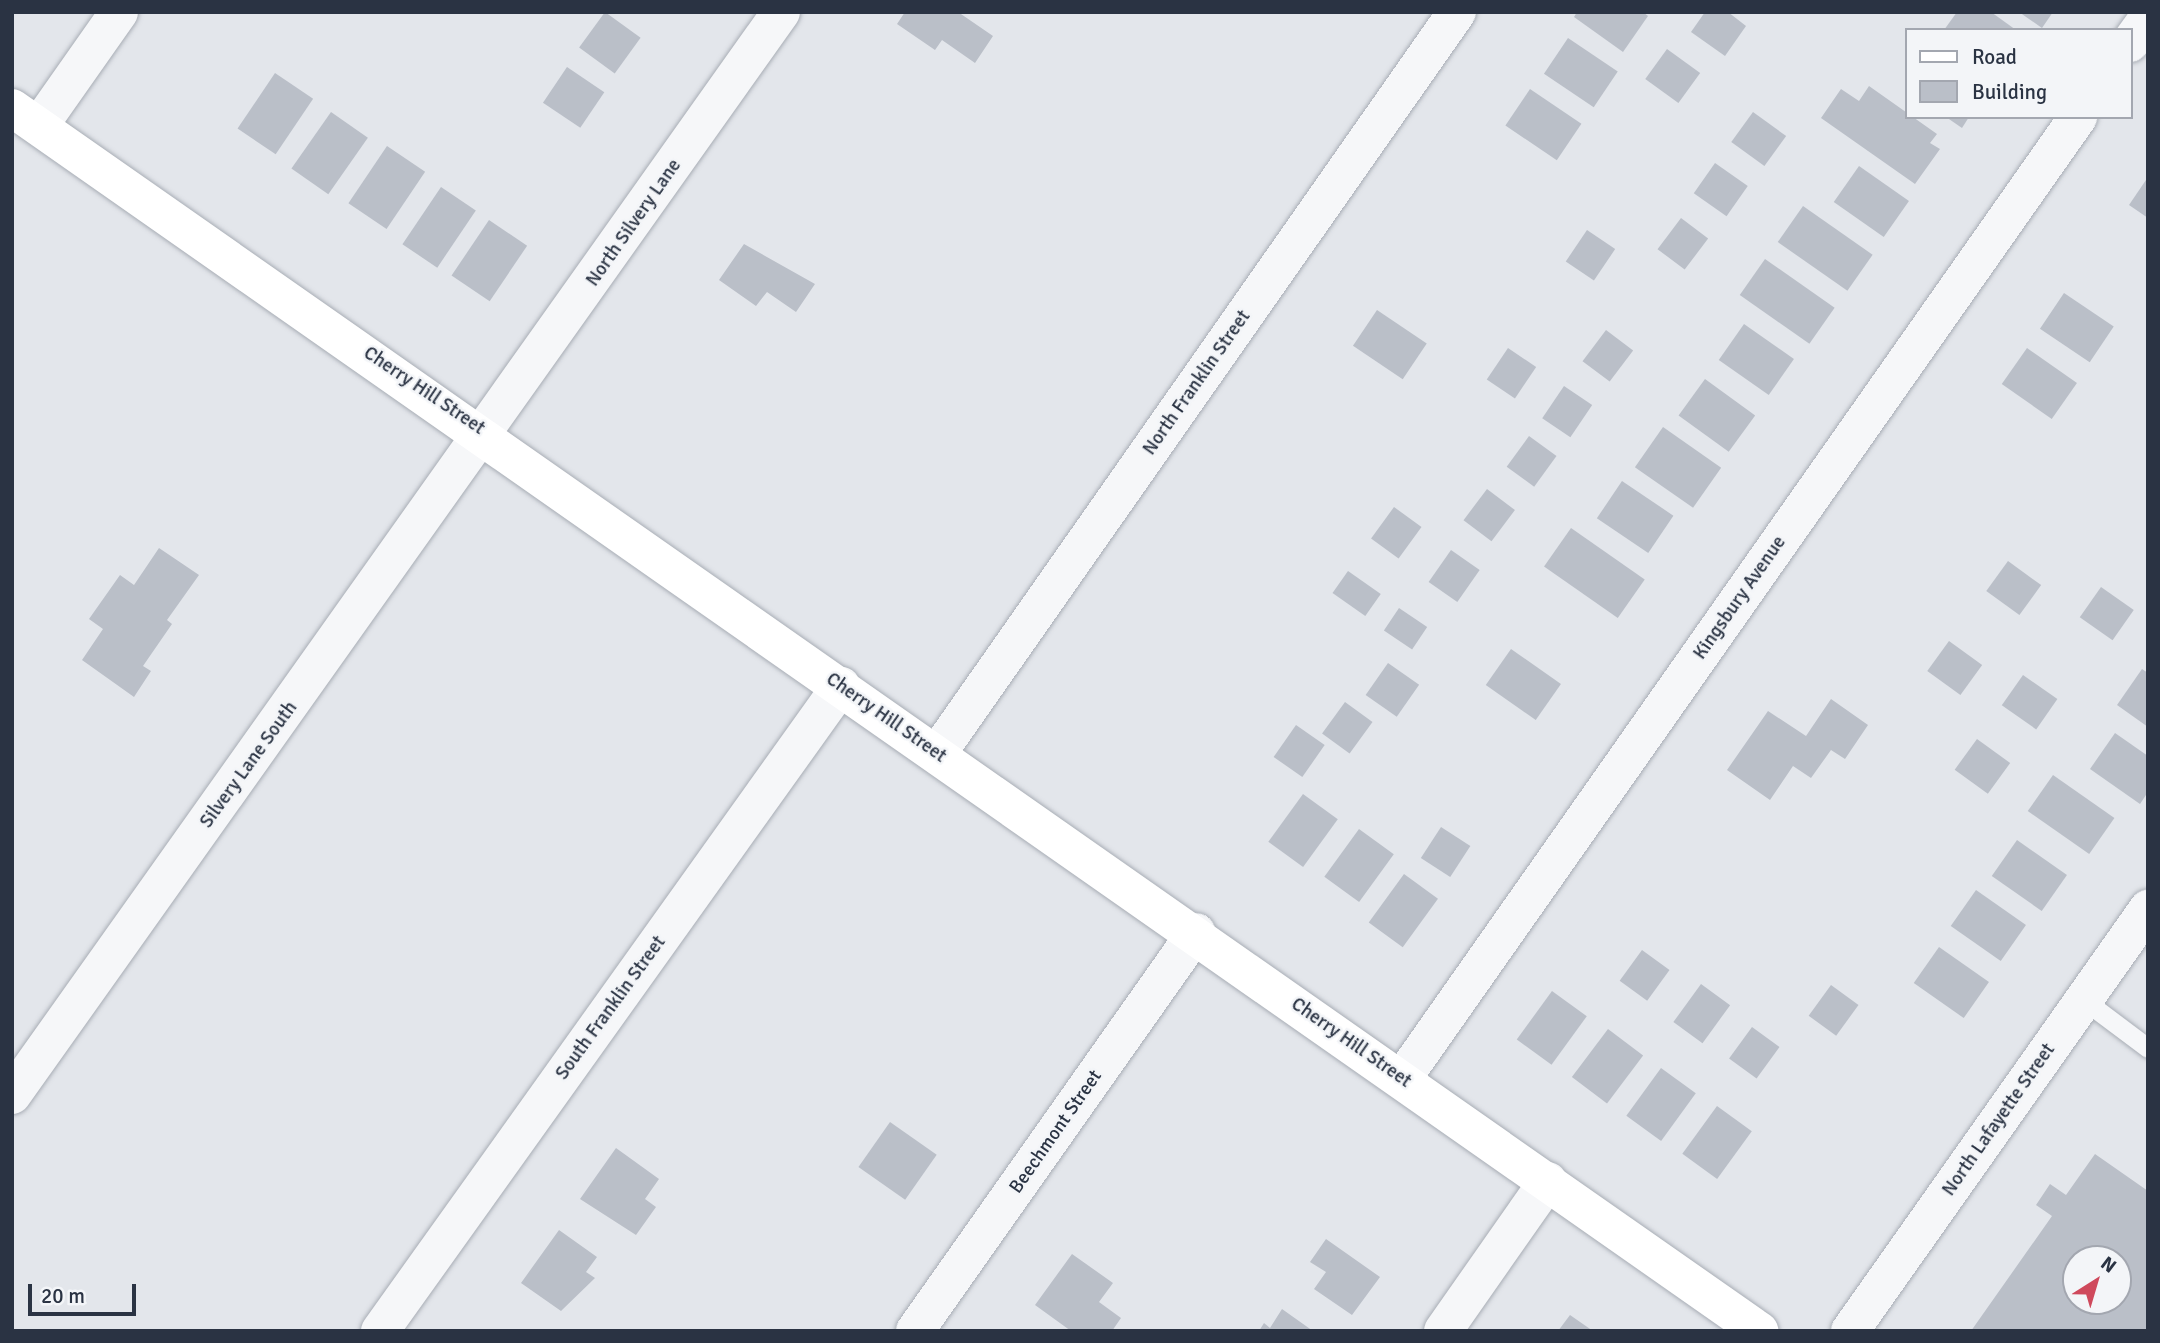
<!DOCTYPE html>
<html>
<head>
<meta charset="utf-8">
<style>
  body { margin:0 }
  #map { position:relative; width:2160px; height:1343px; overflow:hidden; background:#e3e6eb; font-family:Signika,sans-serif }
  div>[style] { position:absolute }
  .building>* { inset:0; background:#babfc8; transform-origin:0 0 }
  .roads { filter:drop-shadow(0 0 2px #a8adb5) drop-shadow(0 0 2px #a8adb5) }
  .lane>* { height:19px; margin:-9.5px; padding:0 9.5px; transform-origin:9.5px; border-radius:9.5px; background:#f6f7f9 }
  .street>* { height:38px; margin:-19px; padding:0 19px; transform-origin:19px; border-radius:19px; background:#f6f7f9 }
  .secondary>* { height:38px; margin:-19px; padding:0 19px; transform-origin:19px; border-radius:19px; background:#fff }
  span { translate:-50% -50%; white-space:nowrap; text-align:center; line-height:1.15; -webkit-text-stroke:5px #f3f5f8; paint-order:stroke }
  .street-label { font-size:19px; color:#2a3343 }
  .frame { position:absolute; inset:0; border:14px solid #2a3343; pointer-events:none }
  .legend { position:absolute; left:1905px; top:28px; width:228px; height:91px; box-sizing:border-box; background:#f3f5f8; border:2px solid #a3a7b0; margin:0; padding:9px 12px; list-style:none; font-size:21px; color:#2a3343 }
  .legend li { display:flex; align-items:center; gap:14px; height:35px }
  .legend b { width:35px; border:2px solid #a3a7b0 }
  .north { position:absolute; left:2062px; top:1245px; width:70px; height:70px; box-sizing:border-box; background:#f3f5f8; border:2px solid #a3a7b0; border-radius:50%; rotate:37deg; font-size:19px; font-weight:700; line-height:28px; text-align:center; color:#2a3343 }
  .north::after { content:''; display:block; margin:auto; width:24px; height:32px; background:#cf495c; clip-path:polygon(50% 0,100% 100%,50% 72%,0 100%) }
  .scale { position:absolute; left:28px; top:1284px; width:108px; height:32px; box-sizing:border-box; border:4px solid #2a3343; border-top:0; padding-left:9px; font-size:21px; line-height:24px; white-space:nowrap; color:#2a3343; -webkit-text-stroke:5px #f3f5f8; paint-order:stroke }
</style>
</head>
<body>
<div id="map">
  <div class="building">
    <i style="left:605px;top:12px;width:44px;height:44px;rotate:36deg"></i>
    <i style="clip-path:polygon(905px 12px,958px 12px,993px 36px,975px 63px,942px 40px,935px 50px,897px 24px)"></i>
    <i style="clip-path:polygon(1577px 12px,1643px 12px,1648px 16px,1623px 52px,1574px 17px)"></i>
    <i style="clip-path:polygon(1705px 12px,1728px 12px,1746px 26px,1725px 56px,1691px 32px)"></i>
    <i style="clip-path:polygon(1957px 12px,1991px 12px,2016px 30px,1944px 30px)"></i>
    <i style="clip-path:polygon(2019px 12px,2053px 12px,2042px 28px)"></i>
    <i style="left:1568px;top:38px;width:60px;height:43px;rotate:34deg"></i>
    <i style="left:1667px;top:49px;width:41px;height:37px;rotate:36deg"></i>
    <i style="left:567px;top:67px;width:45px;height:43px;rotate:34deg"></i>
    <i style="left:275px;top:73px;width:46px;height:67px;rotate:34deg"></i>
    <i style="clip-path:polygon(1869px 86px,1937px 134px,1930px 143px,1940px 149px,1915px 184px,1821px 118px,1841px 89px,1859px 101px)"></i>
    <i style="left:1530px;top:89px;width:62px;height:44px;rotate:34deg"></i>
    <i style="left:331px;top:112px;width:45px;height:69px;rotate:35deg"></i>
    <i style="left:1753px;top:112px;width:41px;height:37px;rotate:36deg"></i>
    <i style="clip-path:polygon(1946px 117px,1969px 117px,1962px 128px)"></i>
    <i style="left:387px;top:146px;width:46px;height:69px;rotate:34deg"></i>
    <i style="left:1715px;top:163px;width:40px;height:37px;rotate:35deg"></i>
    <i style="left:1859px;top:166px;width:61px;height:44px;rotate:35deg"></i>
    <i style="clip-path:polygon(2148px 177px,2148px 218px,2129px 205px)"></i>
    <i style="left:441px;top:187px;width:42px;height:69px;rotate:34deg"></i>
    <i style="left:1803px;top:206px;width:85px;height:44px;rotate:35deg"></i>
    <i style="left:1681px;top:218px;width:34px;height:39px;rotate:37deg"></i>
    <i style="left:489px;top:220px;width:46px;height:67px;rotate:34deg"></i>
    <i style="left:1587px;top:230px;width:34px;height:38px;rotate:34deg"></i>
    <i style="clip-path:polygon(744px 244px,815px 284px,796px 312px,767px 292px,756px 306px,719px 280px)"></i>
    <i style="left:1765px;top:259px;width:85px;height:44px;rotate:35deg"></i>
    <i style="left:2064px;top:293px;width:60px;height:43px;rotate:34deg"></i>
    <i style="left:1377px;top:310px;width:60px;height:43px;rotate:34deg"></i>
    <i style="left:1744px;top:324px;width:61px;height:44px;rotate:35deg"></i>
    <i style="left:1606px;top:330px;width:34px;height:39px;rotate:37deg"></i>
    <i style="left:1508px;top:348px;width:34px;height:38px;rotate:34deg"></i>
    <i style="left:2027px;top:348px;width:61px;height:44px;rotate:35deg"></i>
    <i style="left:1705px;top:379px;width:62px;height:45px;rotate:36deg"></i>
    <i style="left:1564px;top:386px;width:34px;height:39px;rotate:34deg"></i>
    <i style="left:1663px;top:427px;width:71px;height:49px;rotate:35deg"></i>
    <i style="left:1529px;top:436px;width:34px;height:38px;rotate:36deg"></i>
    <i style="left:1622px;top:481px;width:62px;height:45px;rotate:34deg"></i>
    <i style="left:1487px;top:489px;width:35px;height:39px;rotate:37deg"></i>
    <i style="left:1394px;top:507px;width:34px;height:39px;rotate:36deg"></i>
    <i style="left:1571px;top:528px;width:90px;height:47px;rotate:35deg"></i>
    <i style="clip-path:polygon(159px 548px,199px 575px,167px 620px,172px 624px,143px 666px,151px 671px,134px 697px,82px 660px,103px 629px,89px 619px,120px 575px,134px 585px)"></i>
    <i style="left:1451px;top:550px;width:35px;height:39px;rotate:35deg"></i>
    <i style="left:2008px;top:561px;width:41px;height:37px;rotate:36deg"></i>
    <i style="left:1348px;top:571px;width:40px;height:27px;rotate:35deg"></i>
    <i style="left:2101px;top:587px;width:40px;height:37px;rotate:35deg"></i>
    <i style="left:1399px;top:608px;width:34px;height:27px;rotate:34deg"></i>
    <i style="left:1949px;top:641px;width:41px;height:37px;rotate:36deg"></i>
    <i style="left:1511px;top:649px;width:61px;height:44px;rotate:35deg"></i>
    <i style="left:1388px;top:663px;width:38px;height:39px;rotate:35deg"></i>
    <i style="clip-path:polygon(2142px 669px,2148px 673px,2148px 727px,2117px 705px)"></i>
    <i style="left:2023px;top:675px;width:42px;height:37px;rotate:35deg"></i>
    <i style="clip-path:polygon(1831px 699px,1868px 725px,1845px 759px,1831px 750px,1811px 778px,1793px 766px,1770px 800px,1727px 770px,1768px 711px,1806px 736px)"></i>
    <i style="left:1345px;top:702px;width:34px;height:39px;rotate:36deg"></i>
    <i style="left:1296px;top:725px;width:35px;height:39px;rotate:35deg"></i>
    <i style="clip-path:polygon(2115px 733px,2148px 756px,2148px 792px,2140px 804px,2090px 769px)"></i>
    <i style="left:1977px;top:739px;width:41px;height:38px;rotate:36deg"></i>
    <i style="left:2053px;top:775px;width:75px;height:44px;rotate:35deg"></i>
    <i style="left:1303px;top:794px;width:43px;height:59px;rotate:36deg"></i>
    <i style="left:1441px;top:827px;width:35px;height:37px;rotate:33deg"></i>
    <i style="left:1359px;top:829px;width:43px;height:59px;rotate:36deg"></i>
    <i style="left:2017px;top:840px;width:61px;height:44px;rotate:35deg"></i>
    <i style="left:1404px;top:874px;width:42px;height:60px;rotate:36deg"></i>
    <i style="left:1976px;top:890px;width:61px;height:44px;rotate:35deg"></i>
    <i style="left:1939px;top:947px;width:61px;height:44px;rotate:35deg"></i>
    <i style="left:1642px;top:950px;width:34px;height:38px;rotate:36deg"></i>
    <i style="left:1701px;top:984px;width:36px;height:47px;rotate:36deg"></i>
    <i style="left:1831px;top:985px;width:34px;height:38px;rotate:36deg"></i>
    <i style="left:1552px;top:991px;width:43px;height:60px;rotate:36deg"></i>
    <i style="left:1752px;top:1027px;width:34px;height:39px;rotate:36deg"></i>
    <i style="left:1608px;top:1029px;width:44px;height:60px;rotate:37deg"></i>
    <i style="left:1661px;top:1068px;width:43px;height:59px;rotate:36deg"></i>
    <i style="left:1717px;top:1106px;width:43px;height:59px;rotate:36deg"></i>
    <i style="left:890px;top:1122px;width:57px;height:55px;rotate:35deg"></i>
    <i style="clip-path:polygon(616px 1148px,659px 1179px,645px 1199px,656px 1207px,636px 1235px,580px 1199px)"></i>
    <i style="clip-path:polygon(evenodd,2095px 1154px,2148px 1191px,2148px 1331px,1971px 1331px,2052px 1216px,2036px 1205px,2050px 1184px,2066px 1195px,2095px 1154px,2076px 1259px,2118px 1259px,2118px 1301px,2076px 1301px,2076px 1259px)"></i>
    <i style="clip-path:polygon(559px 1230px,597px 1257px,586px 1272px,595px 1278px,561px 1311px,521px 1283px)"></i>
    <i style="clip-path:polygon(1326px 1239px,1380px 1277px,1352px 1315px,1314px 1289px,1326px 1272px,1310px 1262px)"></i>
    <i style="clip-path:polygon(1072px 1254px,1113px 1283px,1099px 1302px,1121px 1318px,1112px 1331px,1071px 1331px,1035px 1305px)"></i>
    <i style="clip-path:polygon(1282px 1309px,1313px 1331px,1259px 1331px,1264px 1323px,1270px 1328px)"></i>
    <i style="clip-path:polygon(1570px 1315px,1593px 1331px,1558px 1331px)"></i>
  </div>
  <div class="roads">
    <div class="lane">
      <i style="left:2084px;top:1000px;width:80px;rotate:36.9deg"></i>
    </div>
    <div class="street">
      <i style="left:2130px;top:43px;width:31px;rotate:-54deg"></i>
      <i style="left:39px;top:126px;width:139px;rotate:-54.9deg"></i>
      <i style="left:937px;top:754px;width:906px;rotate:-54.98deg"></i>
      <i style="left:1402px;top:1079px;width:1176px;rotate:-54.9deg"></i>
      <i style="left:12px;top:1095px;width:1328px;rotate:-54.62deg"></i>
      <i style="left:380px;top:1331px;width:793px;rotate:-54.45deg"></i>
      <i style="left:915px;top:1331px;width:488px;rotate:-54.8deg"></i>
      <i style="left:1443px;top:1331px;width:183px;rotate:-55deg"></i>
      <i style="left:1850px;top:1331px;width:517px;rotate:-54.77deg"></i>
    </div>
    <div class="secondary">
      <i style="left:12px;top:108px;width:2133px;rotate:34.99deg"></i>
    </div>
  </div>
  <div class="street-label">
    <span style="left:634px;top:223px;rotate:-55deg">North Silvery Lane</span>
    <span style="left:1197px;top:383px;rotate:-55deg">North Franklin Street</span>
    <span style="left:424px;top:391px;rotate:34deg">Cherry Hill Street</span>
    <span style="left:1740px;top:598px;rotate:-55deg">Kingsbury Avenue</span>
    <span style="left:886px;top:718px;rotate:35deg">Cherry Hill Street</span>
    <span style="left:249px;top:765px;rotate:-54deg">Silvery Lane South</span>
    <span style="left:611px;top:1008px;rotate:-54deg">South Franklin Street</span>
    <span style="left:1351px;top:1043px;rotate:35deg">Cherry Hill Street</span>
    <span style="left:1999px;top:1120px;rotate:-55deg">North Lafayette Street</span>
    <span style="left:1056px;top:1132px;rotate:-55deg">Beechmont Street</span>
  </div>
  <div class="frame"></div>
  <ul class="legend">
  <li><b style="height:9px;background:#fff"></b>Road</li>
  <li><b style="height:19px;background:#babfc8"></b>Building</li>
  </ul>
  <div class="north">N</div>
  <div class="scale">20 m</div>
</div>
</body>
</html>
